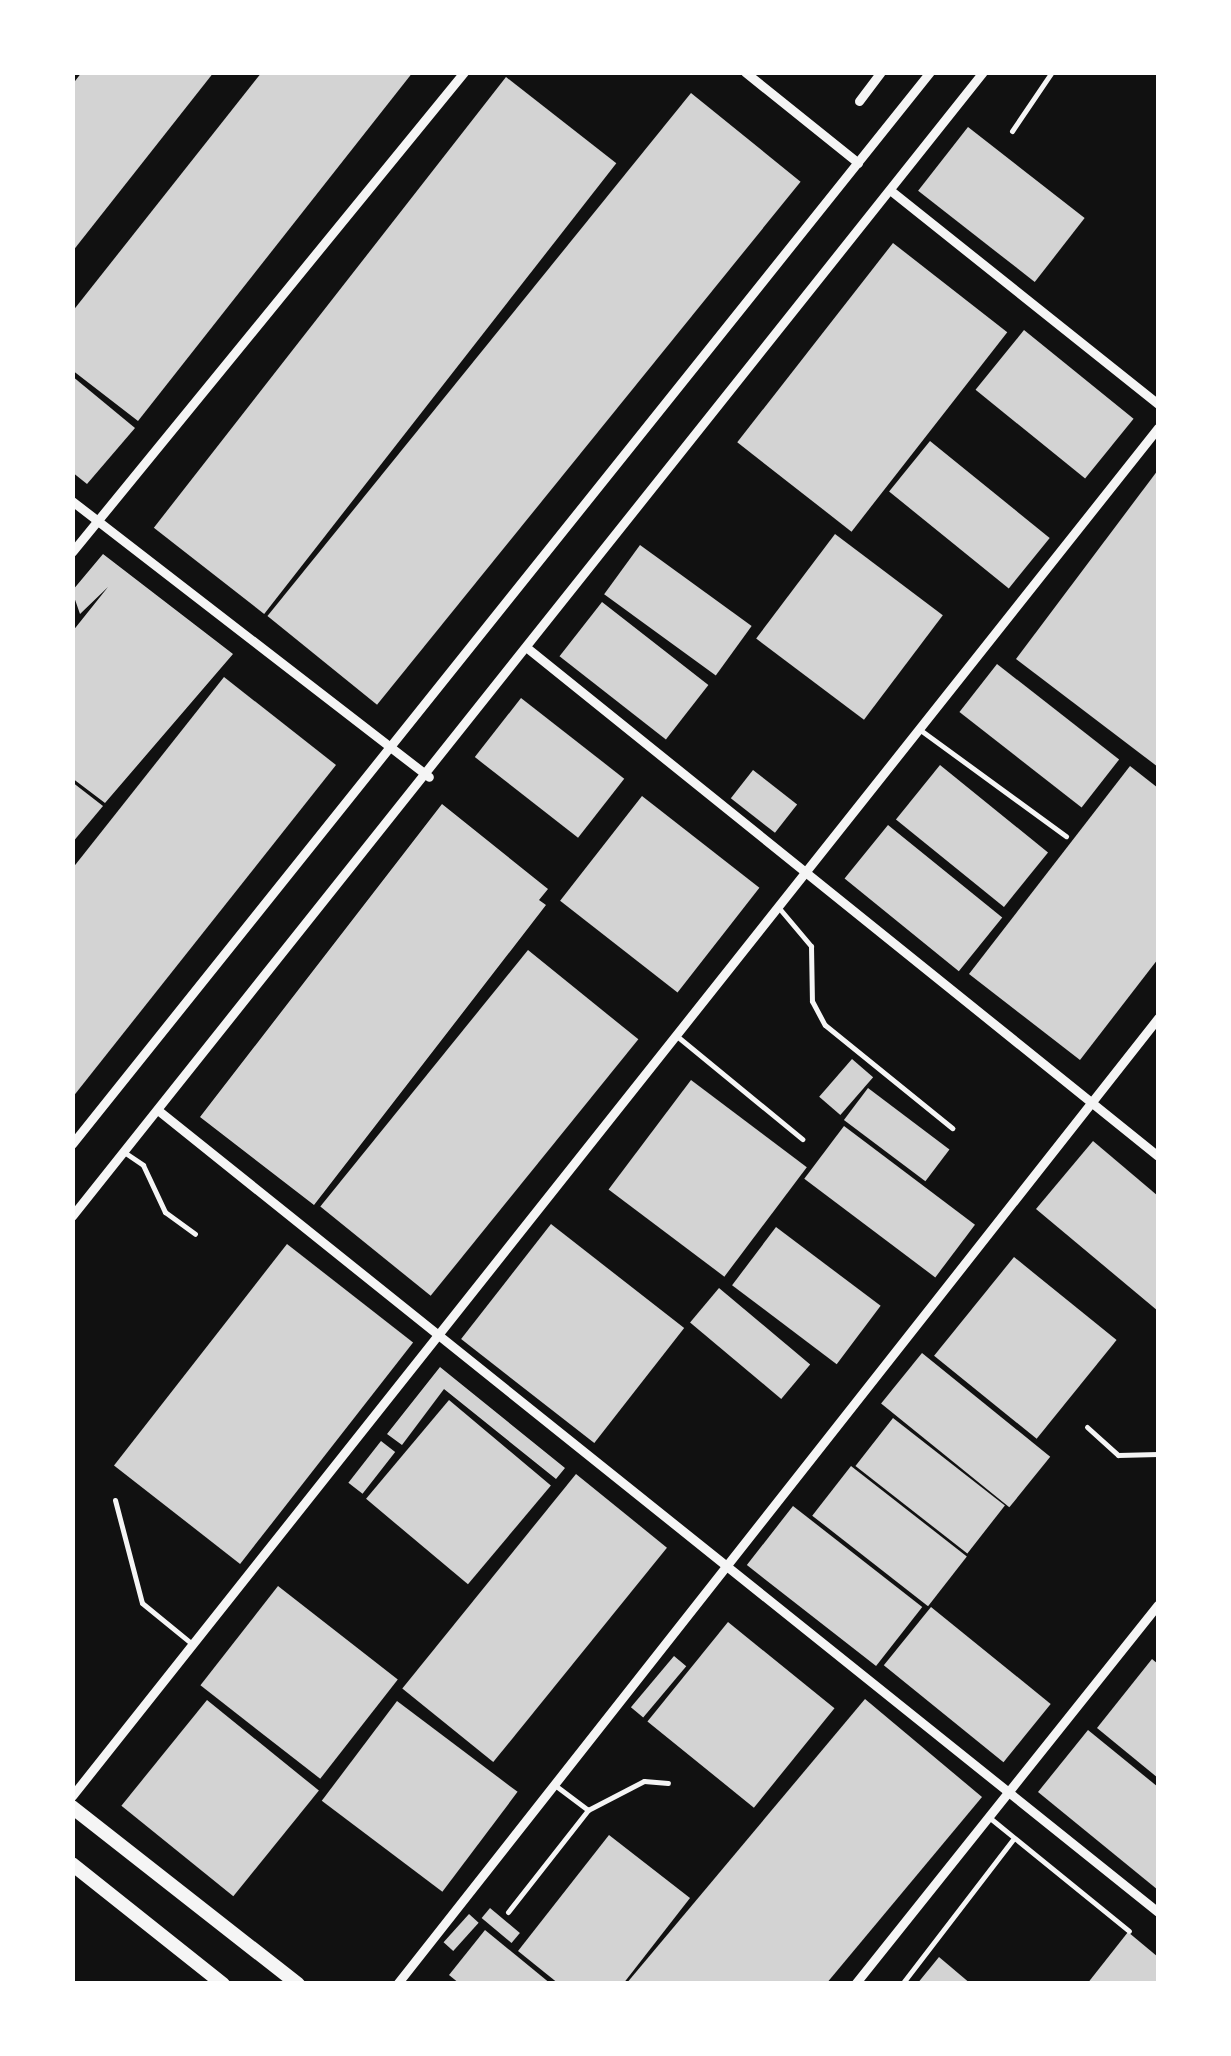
<!DOCTYPE html>
<html>
<head>
<meta charset="utf-8">
<style>
  body { margin:0 }
  #map { position:relative; width:1231px; height:2056px; overflow:hidden; background:#111; font-family:"IBM Plex Sans",sans-serif }
  div>[style] { position:absolute }
  .building>* { inset:0; background:#d3d3d3; transform-origin:0 0 }
  .service>* { height:5px; margin:-2.5px; padding:0 2.5px; transform-origin:2.5px; border-radius:2.5px; background:#f5f5f5 }
  .minor>* { height:9px; margin:-4.5px; padding:0 4.5px; transform-origin:4.5px; border-radius:4.5px; background:#f5f5f5 }
  .primary>* { height:14px; margin:-7px; padding:0 7px; transform-origin:7px; border-radius:7px; background:#f5f5f5 }
  span { translate:-50% -50%; white-space:nowrap; text-align:center; line-height:1.15; -webkit-text-stroke:8px #fff; paint-order:stroke }
  .frame { position:absolute; inset:0; border:75px solid #fff; pointer-events:none }
</style>
</head>
<body>
<div id="map">
  <div class="building">
    <i style="clip-path:polygon(82px 72px,214px 72px,72px 252px,72px 85px)"></i>
    <i style="clip-path:polygon(262px 72px,413px 72px,138px 421px,72px 370px,72px 312px)"></i>
    <i style="left:506px;top:77px;width:140px;height:572px;rotate:38deg"></i>
    <i style="left:691px;top:93px;width:141px;height:673px;rotate:39deg"></i>
    <i style="left:968px;top:127px;width:148px;height:81px;rotate:38deg"></i>
    <i style="left:893px;top:243px;width:145px;height:253px;rotate:38deg"></i>
    <i style="left:1024px;top:330px;width:141px;height:77px;rotate:39deg"></i>
    <i style="clip-path:polygon(72px 376px,135px 428px,87px 484px,72px 472px)"></i>
    <i style="left:930px;top:441px;width:154px;height:65px;rotate:39deg"></i>
    <i style="clip-path:polygon(1158px 470px,1158px 767px,1016px 659px)"></i>
    <i style="left:835px;top:534px;width:135px;height:131px;rotate:37deg"></i>
    <i style="left:640px;top:545px;width:138px;height:61px;rotate:36deg"></i>
    <i style="clip-path:polygon(103px 554px,233px 654px,105px 803px,72px 778px,72px 632px,108px 587px,80px 614px,72px 591px)"></i>
    <i style="left:602px;top:602px;width:135px;height:69px;rotate:38deg"></i>
    <i style="left:997px;top:664px;width:155px;height:61px;rotate:38deg"></i>
    <i style="clip-path:polygon(224px 677px,336px 765px,72px 1098px,72px 869px)"></i>
    <i style="left:521px;top:698px;width:131px;height:75px;rotate:38deg"></i>
    <i style="left:940px;top:765px;width:139px;height:70px;rotate:39deg"></i>
    <i style="clip-path:polygon(1130px 766px,1158px 788px,1158px 959px,1080px 1060px,969px 974px)"></i>
    <i style="left:753px;top:770px;width:56px;height:36px;rotate:38deg"></i>
    <i style="clip-path:polygon(72px 782px,103px 806px,72px 843px)"></i>
    <i style="left:642px;top:796px;width:149px;height:133px;rotate:38deg"></i>
    <i style="clip-path:polygon(442px 804px,548px 889px,539px 900px,546px 905px,314px 1205px,200px 1117px)"></i>
    <i style="left:888px;top:825px;width:147px;height:69px;rotate:39deg"></i>
    <i style="left:528px;top:950px;width:142px;height:330px;rotate:39deg"></i>
    <i style="left:852px;top:1059px;width:28px;height:50px;rotate:41deg"></i>
    <i style="left:691px;top:1080px;width:145px;height:137px;rotate:37deg"></i>
    <i style="left:868px;top:1088px;width:102px;height:40px;rotate:37deg"></i>
    <i style="left:844px;top:1126px;width:164px;height:66px;rotate:37deg"></i>
    <i style="clip-path:polygon(1093px 1141px,1158px 1196px,1158px 1311px,1036px 1209px)"></i>
    <i style="left:551px;top:1224px;width:169px;height:146px;rotate:38deg"></i>
    <i style="left:776px;top:1227px;width:131px;height:73px;rotate:37deg"></i>
    <i style="left:287px;top:1244px;width:160px;height:281px;rotate:38deg"></i>
    <i style="left:1014px;top:1257px;width:132px;height:127px;rotate:39deg"></i>
    <i style="left:719px;top:1288px;width:119px;height:45px;rotate:40deg"></i>
    <i style="left:922px;top:1353px;width:165px;height:65px;rotate:39deg"></i>
    <i style="clip-path:polygon(440px 1367px,565px 1468px,556px 1479px,444px 1389px,402px 1445px,387px 1434px)"></i>
    <i style="left:449px;top:1400px;width:133px;height:129px;rotate:40deg"></i>
    <i style="left:893px;top:1418px;width:142px;height:61px;rotate:38deg"></i>
    <i style="left:381px;top:1441px;width:18px;height:53px;rotate:38deg"></i>
    <i style="left:851px;top:1466px;width:147px;height:63px;rotate:38deg"></i>
    <i style="left:576px;top:1474px;width:117px;height:276px;rotate:39deg"></i>
    <i style="left:793px;top:1506px;width:164px;height:75px;rotate:38deg"></i>
    <i style="left:278px;top:1586px;width:152px;height:126px;rotate:38deg"></i>
    <i style="left:931px;top:1607px;width:154px;height:75px;rotate:39deg"></i>
    <i style="left:728px;top:1622px;width:137px;height:128px;rotate:39deg"></i>
    <i style="left:674px;top:1656px;width:16px;height:67px;rotate:40deg"></i>
    <i style="clip-path:polygon(1152px 1659px,1158px 1664px,1158px 1778px,1097px 1728px)"></i>
    <i style="clip-path:polygon(865px 1699px,982px 1797px,826px 1984px,626px 1984px)"></i>
    <i style="left:207px;top:1700px;width:144px;height:136px;rotate:39deg"></i>
    <i style="left:397px;top:1701px;width:151px;height:125px;rotate:37deg"></i>
    <i style="clip-path:polygon(1088px 1730px,1158px 1787px,1158px 1890px,1038px 1792px)"></i>
    <i style="clip-path:polygon(609px 1835px,690px 1898px,623px 1984px,559px 1984px,518px 1951px)"></i>
    <i style="left:490px;top:1908px;width:39px;height:13px;rotate:40deg"></i>
    <i style="left:469px;top:1914px;width:13px;height:38px;rotate:42deg"></i>
    <i style="clip-path:polygon(485px 1930px,551px 1984px,460px 1984px,449px 1975px)"></i>
    <i style="clip-path:polygon(1128px 1932px,1158px 1957px,1158px 1984px,1087px 1984px)"></i>
    <i style="clip-path:polygon(939px 1957px,971px 1984px,917px 1984px)"></i>
  </div>
  <div class="service">
    <i style="left:1012px;top:131px;width:71px;rotate:-55.9deg"></i>
    <i style="left:919px;top:729px;width:182px;rotate:36.1deg"></i>
    <i style="left:779px;top:908px;width:50px;rotate:49.9deg"></i>
    <i style="left:811px;top:946px;width:55px;rotate:89deg"></i>
    <i style="left:812px;top:1001px;width:27px;rotate:62deg"></i>
    <i style="left:825px;top:1025px;width:164px;rotate:39deg"></i>
    <i style="left:678px;top:1037px;width:161px;rotate:39.4deg"></i>
    <i style="left:124px;top:1152px;width:23px;rotate:34deg"></i>
    <i style="left:143px;top:1165px;width:52px;rotate:64.9deg"></i>
    <i style="left:165px;top:1212px;width:37px;rotate:36deg"></i>
    <i style="left:1087px;top:1427px;width:42px;rotate:42.1deg"></i>
    <i style="left:1118px;top:1455px;width:40px;rotate:-1.4deg"></i>
    <i style="left:115px;top:1500px;width:106px;rotate:75.3deg"></i>
    <i style="left:142px;top:1603px;width:63px;rotate:39.2deg"></i>
    <i style="left:588px;top:1810px;width:63px;rotate:-27.4deg"></i>
    <i style="left:644px;top:1781px;width:24px;rotate:5deg"></i>
    <i style="left:990px;top:1818px;width:179px;rotate:39.1deg"></i>
    <i style="left:508px;top:1912px;width:130px;rotate:-51.9deg"></i>
    <i style="left:588px;top:1810px;width:40px;rotate:-143deg"></i>
    <i style="left:902px;top:1984px;width:184px;rotate:-52.5deg"></i>
  </div>
  <div class="minor">
    <i style="left:745px;top:72px;width:145px;rotate:38.8deg"></i>
    <i style="left:859px;top:101px;width:36px;rotate:-53deg"></i>
    <i style="left:890px;top:190px;width:343px;rotate:38.6deg"></i>
    <i style="left:72px;top:501px;width:451px;rotate:37.7deg"></i>
    <i style="left:72px;top:552px;width:620px;rotate:-50.76deg"></i>
    <i style="left:526px;top:647px;width:811px;rotate:38.85deg"></i>
    <i style="left:159px;top:1111px;width:1280px;rotate:38.72deg"></i>
    <i style="left:72px;top:1144px;width:1373px;rotate:-51.33deg"></i>
    <i style="left:72px;top:1216px;width:1462px;rotate:-51.47deg"></i>
    <i style="left:72px;top:1796px;width:1747px;rotate:-51.56deg"></i>
    <i style="left:397px;top:1984px;width:1230px;rotate:-51.77deg"></i>
    <i style="left:855px;top:1984px;width:485px;rotate:-51.4deg"></i>
  </div>
  <div class="primary">
    <i style="left:72px;top:1807px;width:287px;rotate:38.1deg"></i>
    <i style="left:72px;top:1864px;width:193px;rotate:38.5deg"></i>
  </div>
  <div class="frame"></div>
</div>
</body>
</html>
